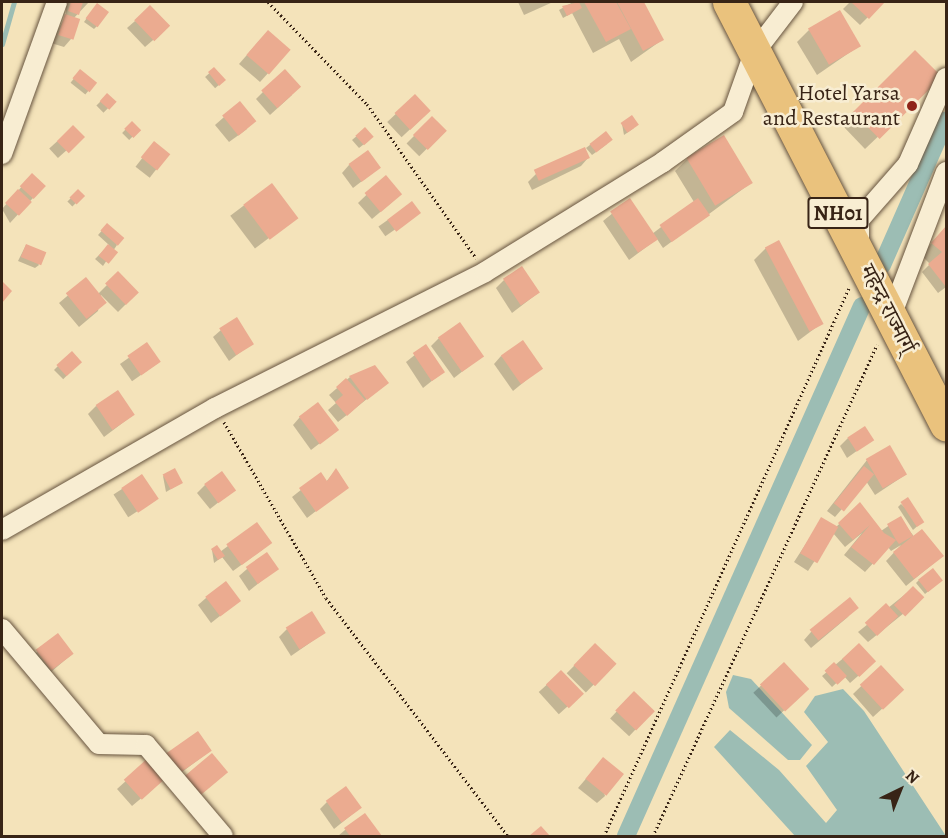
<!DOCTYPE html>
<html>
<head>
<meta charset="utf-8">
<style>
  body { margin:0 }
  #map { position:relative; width:948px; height:838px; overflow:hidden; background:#f4e3ba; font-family:Alegreya,"Noto Serif Devanagari",serif }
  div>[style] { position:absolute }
  .water>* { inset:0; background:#9cbdb4 }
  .shadow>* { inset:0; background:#0003; transform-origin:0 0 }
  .stream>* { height:5px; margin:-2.5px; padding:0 2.5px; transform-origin:2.5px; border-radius:2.5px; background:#9cbdb4 }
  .canal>* { height:18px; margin:-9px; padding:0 9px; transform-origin:9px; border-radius:9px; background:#9cbdb4 }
  .building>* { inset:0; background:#ebab90; transform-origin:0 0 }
  .path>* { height:3px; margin-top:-1.5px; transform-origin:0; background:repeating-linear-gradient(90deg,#382416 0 1.5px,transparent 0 4.5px) }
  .roads { filter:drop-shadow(0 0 2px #67543f) drop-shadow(0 0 2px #67543f) }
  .minor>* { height:20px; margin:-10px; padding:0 10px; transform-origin:10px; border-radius:10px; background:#f8edd2 }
  .trunk>* { height:33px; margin:-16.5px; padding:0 16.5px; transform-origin:16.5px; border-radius:16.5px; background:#eac27d }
  .dots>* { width:16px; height:16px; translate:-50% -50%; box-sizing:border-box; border:3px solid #f8edd2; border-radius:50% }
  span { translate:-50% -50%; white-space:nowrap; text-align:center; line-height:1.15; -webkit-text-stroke:5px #f8edd2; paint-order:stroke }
  .shield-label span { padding:2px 4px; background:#f8edd2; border:2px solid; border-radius:4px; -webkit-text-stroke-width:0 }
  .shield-label { font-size:21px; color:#382416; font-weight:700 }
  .poi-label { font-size:22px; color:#382416 }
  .right { translate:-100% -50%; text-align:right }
  .street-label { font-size:22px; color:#382416 }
  .frame { position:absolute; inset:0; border:3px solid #382416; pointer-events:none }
  .north { position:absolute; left:870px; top:760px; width:60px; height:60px; -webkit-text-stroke:4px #f8edd2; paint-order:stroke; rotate:43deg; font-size:16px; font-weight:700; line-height:24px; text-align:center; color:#382416 }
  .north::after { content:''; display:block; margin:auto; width:21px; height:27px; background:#382416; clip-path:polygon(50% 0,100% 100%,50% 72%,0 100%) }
</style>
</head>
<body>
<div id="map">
  <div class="water">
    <i style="clip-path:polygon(733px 675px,751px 679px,812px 745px,800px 760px,788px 760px,729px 708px,726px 692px)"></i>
    <i style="clip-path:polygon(843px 689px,864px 711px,946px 836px,795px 836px,714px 747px,730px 730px,779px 770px,826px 823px,837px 810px,806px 766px,828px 742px,804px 712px,815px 696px)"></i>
  </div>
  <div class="shadow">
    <i style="clip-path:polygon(66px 2px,89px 2px,73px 19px,71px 39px,64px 47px,51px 43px,66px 15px)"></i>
    <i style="clip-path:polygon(518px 2px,553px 2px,524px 15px)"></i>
    <i style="clip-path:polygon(573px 2px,642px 2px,662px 40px,631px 62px,619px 39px,593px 53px,572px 13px,563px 18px,559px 10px)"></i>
    <i style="clip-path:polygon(850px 2px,883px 2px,860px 25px,843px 9px)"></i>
    <i style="clip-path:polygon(94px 8px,97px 26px,94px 29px,84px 22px)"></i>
    <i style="clip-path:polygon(135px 21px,160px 34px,145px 47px,127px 28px)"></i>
    <i style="clip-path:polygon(809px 30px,859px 46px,817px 75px,797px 42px)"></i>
    <i style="clip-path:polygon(260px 40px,289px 50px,260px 82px,239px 64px)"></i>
    <i style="left:214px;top:69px;width:15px;height:12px;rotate:48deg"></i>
    <i style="left:80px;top:71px;width:19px;height:15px;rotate:39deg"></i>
    <i style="clip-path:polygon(928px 89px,865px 149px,841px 124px,853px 112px)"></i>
    <i style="clip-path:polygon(263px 92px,292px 95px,270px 115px,256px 99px)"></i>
    <i style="left:107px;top:95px;width:10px;height:15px;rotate:45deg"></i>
    <i style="left:415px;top:96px;width:21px;height:38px;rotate:47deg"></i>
    <i style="clip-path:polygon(240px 103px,247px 129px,229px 142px,215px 125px)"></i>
    <i style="left:432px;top:118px;width:18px;height:36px;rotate:45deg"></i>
    <i style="left:132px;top:123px;width:10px;height:14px;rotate:45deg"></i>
    <i style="clip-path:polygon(622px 124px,634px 128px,624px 135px)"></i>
    <i style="left:73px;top:127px;width:13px;height:32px;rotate:48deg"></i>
    <i style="clip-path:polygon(365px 129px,368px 141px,359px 148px,352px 140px)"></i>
    <i style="clip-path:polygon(605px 133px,607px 144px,592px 155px,586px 148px)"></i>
    <i style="left:154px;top:143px;width:18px;height:30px;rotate:38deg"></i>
    <i style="clip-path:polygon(584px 149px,588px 158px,581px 166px,532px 190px,528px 182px,536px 174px)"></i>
    <i style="clip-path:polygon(687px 159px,751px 183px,663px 248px,657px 239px,629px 260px,603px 221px,629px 200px,652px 234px,694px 202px,675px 171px)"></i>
    <i style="clip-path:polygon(349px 165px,379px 168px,353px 188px,342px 173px)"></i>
    <i style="clip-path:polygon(32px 175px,44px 186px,10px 223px,2px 209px)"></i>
    <i style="clip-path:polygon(385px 177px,392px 202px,372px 219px,358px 203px)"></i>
    <i style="left:271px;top:185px;width:41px;height:51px;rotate:53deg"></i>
    <i style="left:78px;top:191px;width:7px;height:15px;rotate:45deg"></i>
    <i style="left:412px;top:203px;width:12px;height:41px;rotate:55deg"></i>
    <i style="clip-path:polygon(107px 225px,117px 245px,103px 266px,95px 259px,109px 245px,98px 235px)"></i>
    <i style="clip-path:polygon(946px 227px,946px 287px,938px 293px,922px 272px,930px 264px,921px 255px)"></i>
    <i style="clip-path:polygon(26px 245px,39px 265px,35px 268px,18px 261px)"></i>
    <i style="clip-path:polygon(766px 248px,822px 323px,798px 341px,754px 260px)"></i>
    <i style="clip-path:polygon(118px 274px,137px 293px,118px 312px,101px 295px,98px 311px,79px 327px,59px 303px,86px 280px,98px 294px)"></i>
    <i style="clip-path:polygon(504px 280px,538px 293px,512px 313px,496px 288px)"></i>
    <i style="clip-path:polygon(221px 330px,252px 343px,229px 361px,213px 337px)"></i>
    <i style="clip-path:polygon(439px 338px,482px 356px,454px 378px,431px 346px)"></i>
    <i style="left:147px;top:345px;width:21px;height:33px;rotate:55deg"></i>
    <i style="clip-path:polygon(426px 346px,443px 372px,423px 388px,406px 362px)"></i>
    <i style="left:71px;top:353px;width:13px;height:24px;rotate:45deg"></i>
    <i style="clip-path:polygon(501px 356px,541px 368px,513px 391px,494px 364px)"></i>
    <i style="clip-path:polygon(350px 377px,387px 383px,338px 422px,328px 410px,336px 403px,329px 395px)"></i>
    <i style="clip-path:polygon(96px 406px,133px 415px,104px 437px,88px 414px)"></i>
    <i style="clip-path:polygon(300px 417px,337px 430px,311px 450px,293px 425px)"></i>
    <i style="clip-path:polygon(848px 438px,872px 440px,847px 458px,840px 446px)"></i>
    <i style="clip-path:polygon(867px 460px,905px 475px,875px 495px,866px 481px,835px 517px,827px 511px)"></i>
    <i style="clip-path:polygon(335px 471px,347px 487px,307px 518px,292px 497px,321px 474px,326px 482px)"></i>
    <i style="left:142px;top:476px;width:27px;height:34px;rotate:57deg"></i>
    <i style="clip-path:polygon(163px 476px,181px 483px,166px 492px)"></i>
    <i style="clip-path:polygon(205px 485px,234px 490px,210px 509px,197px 493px)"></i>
    <i style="clip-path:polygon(901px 504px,922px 522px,913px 530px,898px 507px)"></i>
    <i style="clip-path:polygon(860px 505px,881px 531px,900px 518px,934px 563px,906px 586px,886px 561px,901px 545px,891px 551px,888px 547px,865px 572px,844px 555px,862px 533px,845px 547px,833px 533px,808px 571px,794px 562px,822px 519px,836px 527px)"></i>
    <i style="clip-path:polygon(257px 524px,270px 543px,262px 550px,233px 571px,222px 557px,214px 563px,212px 550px,220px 552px)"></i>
    <i style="clip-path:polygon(277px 568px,249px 591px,239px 576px,247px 569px)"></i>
    <i style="clip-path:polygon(919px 580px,937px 584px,925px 594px,916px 583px)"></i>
    <i style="clip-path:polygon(913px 588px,914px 605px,868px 642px,858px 632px)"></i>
    <i style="clip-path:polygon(206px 598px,239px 601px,211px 623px,198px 605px)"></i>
    <i style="clip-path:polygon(849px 616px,811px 648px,804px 640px,811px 632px)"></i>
    <i style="clip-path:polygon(287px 629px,324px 633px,291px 656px,279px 637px)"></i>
    <i style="left:595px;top:645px;width:27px;height:40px;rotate:45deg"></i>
    <i style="clip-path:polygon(859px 645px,866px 669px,850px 683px,844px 676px,832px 687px,822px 676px)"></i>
    <i style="clip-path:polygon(37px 652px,72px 654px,44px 678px,30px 660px)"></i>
    <i style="left:784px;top:664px;width:34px;height:42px;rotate:47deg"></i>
    <i style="clip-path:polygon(881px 667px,894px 698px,873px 717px,853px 694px)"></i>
    <i style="left:561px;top:672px;width:30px;height:30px;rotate:48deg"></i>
    <i style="left:634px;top:693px;width:26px;height:35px;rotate:43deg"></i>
    <i style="clip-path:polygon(210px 751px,170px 781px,158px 763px)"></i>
    <i style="clip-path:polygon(149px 760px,157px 785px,132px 806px,117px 789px)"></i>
    <i style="clip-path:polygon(596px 767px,605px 796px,597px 803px,578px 788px)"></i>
    <i style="clip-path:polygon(327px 802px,360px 808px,334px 829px,320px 809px)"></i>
    <i style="clip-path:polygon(365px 816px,380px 836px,338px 836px,345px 830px)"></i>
  </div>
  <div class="stream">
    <i style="left:2px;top:44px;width:44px;rotate:-74.1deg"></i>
  </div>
  <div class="canal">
    <i style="left:882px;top:265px;width:158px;rotate:-66.2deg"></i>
    <i style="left:626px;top:836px;width:580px;rotate:-66deg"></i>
  </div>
  <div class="building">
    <i style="clip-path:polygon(71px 2px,83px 2px,79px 15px,68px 11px)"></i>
    <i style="clip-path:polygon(579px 2px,582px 8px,567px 16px,562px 6px)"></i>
    <i style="clip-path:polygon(584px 2px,616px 2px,631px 29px,606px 42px)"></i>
    <i style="clip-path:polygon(617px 2px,644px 2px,664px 40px,643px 51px)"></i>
    <i style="clip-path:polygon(851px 2px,885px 2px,869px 19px)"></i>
    <i style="left:97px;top:3px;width:15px;height:19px;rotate:37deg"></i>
    <i style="left:150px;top:5px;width:29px;height:22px;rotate:46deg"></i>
    <i style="left:840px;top:10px;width:42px;height:37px;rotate:60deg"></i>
    <i style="left:65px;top:14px;width:16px;height:22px;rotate:18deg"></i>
    <i style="left:268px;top:30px;width:30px;height:33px;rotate:41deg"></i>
    <i style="left:915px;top:50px;width:38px;height:88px;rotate:45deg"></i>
    <i style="clip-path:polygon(214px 67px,226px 80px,219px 86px,208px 72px)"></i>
    <i style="left:80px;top:69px;width:22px;height:12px;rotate:39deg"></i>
    <i style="left:285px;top:69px;width:24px;height:32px;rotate:48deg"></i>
    <i style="left:107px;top:93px;width:13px;height:11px;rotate:42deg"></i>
    <i style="left:415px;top:94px;width:23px;height:28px;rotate:47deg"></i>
    <i style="left:240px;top:101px;width:26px;height:23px;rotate:51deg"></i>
    <i style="left:632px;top:115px;width:12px;height:14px;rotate:55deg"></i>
    <i style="left:432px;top:116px;width:21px;height:27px;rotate:45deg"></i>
    <i style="left:132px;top:121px;width:13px;height:11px;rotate:45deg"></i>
    <i style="left:73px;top:125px;width:17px;height:23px;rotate:45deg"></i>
    <i style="left:365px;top:127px;width:13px;height:13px;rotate:48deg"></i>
    <i style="left:606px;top:131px;width:11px;height:21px;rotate:52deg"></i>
    <i style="left:724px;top:135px;width:56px;height:44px;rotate:59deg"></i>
    <i style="left:154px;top:141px;width:21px;height:21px;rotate:39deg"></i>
    <i style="left:585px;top:147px;width:12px;height:56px;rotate:66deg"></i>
    <i style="left:368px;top:150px;width:22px;height:24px;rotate:54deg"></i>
    <i style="left:32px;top:173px;width:19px;height:18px;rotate:43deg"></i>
    <i style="left:386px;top:175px;width:25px;height:28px;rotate:50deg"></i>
    <i style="left:272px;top:183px;width:44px;height:36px;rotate:53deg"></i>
    <i style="left:18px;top:189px;width:19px;height:19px;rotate:43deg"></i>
    <i style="left:78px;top:189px;width:10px;height:12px;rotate:45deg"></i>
    <i style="left:630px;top:198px;width:50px;height:24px;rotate:56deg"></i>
    <i style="left:698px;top:198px;width:21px;height:47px;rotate:55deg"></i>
    <i style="left:412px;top:201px;width:15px;height:31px;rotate:53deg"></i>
    <i style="left:107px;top:223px;width:23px;height:10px;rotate:41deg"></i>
    <i style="clip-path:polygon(946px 226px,946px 287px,928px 264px,942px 252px,931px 243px)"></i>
    <i style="left:779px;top:240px;width:95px;height:16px;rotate:62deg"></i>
    <i style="left:26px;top:244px;width:22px;height:14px;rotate:22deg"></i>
    <i style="left:108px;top:244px;width:13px;height:15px;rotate:39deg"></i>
    <i style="left:522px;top:266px;width:32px;height:23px;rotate:56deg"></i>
    <i style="left:118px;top:271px;width:30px;height:18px;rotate:46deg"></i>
    <i style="left:86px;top:277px;width:33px;height:26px;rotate:51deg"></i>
    <i style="clip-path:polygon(2px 281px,12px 291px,2px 303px)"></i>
    <i style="left:237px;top:317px;width:32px;height:21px;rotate:58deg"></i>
    <i style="left:460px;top:322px;width:42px;height:27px;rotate:55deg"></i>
    <i style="left:523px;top:340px;width:35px;height:27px;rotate:55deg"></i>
    <i style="left:147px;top:342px;width:24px;height:24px;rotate:55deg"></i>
    <i style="left:426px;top:344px;width:34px;height:16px;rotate:56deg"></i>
    <i style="left:72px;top:351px;width:15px;height:21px;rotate:48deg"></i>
    <i style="clip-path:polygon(375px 365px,389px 383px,367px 400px,349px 376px)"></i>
    <i style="clip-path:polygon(346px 378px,365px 400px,347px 416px,335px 402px,343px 395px,336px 387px)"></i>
    <i style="left:118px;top:390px;width:30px;height:27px;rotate:56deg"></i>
    <i style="left:318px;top:402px;width:35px;height:24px;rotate:53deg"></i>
    <i style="left:865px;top:426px;width:17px;height:21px;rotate:57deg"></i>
    <i style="left:890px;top:445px;width:34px;height:28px;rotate:60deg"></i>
    <i style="left:864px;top:466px;width:13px;height:48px;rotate:39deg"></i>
    <i style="left:175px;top:468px;width:17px;height:14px;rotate:62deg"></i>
    <i style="clip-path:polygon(336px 468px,349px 488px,316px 512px,299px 488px,321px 472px,327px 481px)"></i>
    <i style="left:222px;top:471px;width:24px;height:22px;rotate:54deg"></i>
    <i style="left:142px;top:474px;width:30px;height:25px;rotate:56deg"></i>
    <i style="left:908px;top:497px;width:30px;height:9px;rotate:57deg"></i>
    <i style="clip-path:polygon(860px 502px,884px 533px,896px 540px,887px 524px,901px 516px,913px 536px,922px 529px,944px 556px,914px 579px,893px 552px,913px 536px,899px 544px,896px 540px,874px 565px,851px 547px,870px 525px,853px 540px,838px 523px)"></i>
    <i style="left:821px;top:517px;width:20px;height:42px;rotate:30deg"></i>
    <i style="left:257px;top:522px;width:26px;height:38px;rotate:54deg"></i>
    <i style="clip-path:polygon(217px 545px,225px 556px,218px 560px,211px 549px)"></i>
    <i style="left:267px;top:552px;width:21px;height:26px;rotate:55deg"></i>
    <i style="left:933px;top:568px;width:16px;height:19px;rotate:52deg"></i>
    <i style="left:226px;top:581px;width:25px;height:26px;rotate:53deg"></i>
    <i style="left:913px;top:586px;width:16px;height:27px;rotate:45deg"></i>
    <i style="left:850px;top:597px;width:14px;height:52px;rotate:51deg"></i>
    <i style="left:886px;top:603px;width:18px;height:29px;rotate:47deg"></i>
    <i style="left:312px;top:611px;width:26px;height:31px;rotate:58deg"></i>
    <i style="left:58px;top:633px;width:26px;height:28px;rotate:53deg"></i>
    <i style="left:595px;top:643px;width:30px;height:31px;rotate:44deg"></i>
    <i style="left:859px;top:643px;width:25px;height:23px;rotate:47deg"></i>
    <i style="left:784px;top:662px;width:37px;height:33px;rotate:47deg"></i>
    <i style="left:834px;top:662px;width:19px;height:13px;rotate:47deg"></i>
    <i style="left:881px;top:665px;width:34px;height:29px;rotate:47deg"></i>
    <i style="left:561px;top:670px;width:33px;height:21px;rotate:46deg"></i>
    <i style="left:634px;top:691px;width:29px;height:27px;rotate:44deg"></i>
    <i style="left:198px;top:731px;width:24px;height:40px;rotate:55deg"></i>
    <i style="left:212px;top:753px;width:25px;height:38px;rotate:50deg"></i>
    <i style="left:149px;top:757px;width:27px;height:34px;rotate:48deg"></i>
    <i style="left:603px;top:757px;width:27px;height:28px;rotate:39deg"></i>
    <i style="left:346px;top:786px;width:27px;height:25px;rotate:54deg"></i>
    <i style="clip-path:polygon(365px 813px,382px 836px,350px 836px,344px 828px)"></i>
    <i style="clip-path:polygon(541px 826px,550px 836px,529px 836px)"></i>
  </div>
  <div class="path">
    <i style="left:268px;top:2px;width:142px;rotate:45.9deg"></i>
    <i style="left:367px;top:104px;width:189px;rotate:54.7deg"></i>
    <i style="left:224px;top:422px;width:203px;rotate:59.9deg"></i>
    <i style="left:326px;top:598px;width:300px;rotate:52.6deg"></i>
    <i style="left:604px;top:836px;width:600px;rotate:-65.91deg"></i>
    <i style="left:653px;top:836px;width:540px;rotate:-65.48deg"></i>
  </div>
  <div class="roads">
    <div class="minor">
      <i style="left:2px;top:154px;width:162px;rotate:-70.1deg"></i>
      <i style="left:859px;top:246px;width:26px;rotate:-90deg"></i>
      <i style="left:859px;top:220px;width:74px;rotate:-48.8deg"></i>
      <i style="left:908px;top:164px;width:94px;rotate:-66.2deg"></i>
      <i style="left:891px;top:316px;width:154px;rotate:-69.1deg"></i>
      <i style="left:2px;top:530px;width:245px;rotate:-29.8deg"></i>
      <i style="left:215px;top:408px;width:302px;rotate:-26.7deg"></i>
      <i style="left:485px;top:272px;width:209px;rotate:-31.7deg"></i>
      <i style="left:663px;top:162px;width:86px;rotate:-35.5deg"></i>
      <i style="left:733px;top:112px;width:63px;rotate:-70.4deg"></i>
      <i style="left:754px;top:53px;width:64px;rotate:-52.6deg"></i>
      <i style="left:2px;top:629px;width:150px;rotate:49.9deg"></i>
      <i style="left:99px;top:744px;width:47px;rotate:1.2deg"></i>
      <i style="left:146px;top:745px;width:119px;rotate:49.8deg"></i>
    </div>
    <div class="trunk">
      <i style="left:729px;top:2px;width:475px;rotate:62.8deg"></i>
    </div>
  </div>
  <div class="dots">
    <i style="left:912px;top:106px;background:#8f2418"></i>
  </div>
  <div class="shield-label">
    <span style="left:838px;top:213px">NH01</span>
  </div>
  <div class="poi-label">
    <span class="right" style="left:900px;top:106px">Hotel Yarsa<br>and Restaurant</span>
  </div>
  <div class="street-label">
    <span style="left:887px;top:309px;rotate:63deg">महेन्द्र राज्मार्ग्</span>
  </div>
  <div class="frame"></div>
  <div class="north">N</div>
</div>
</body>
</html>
